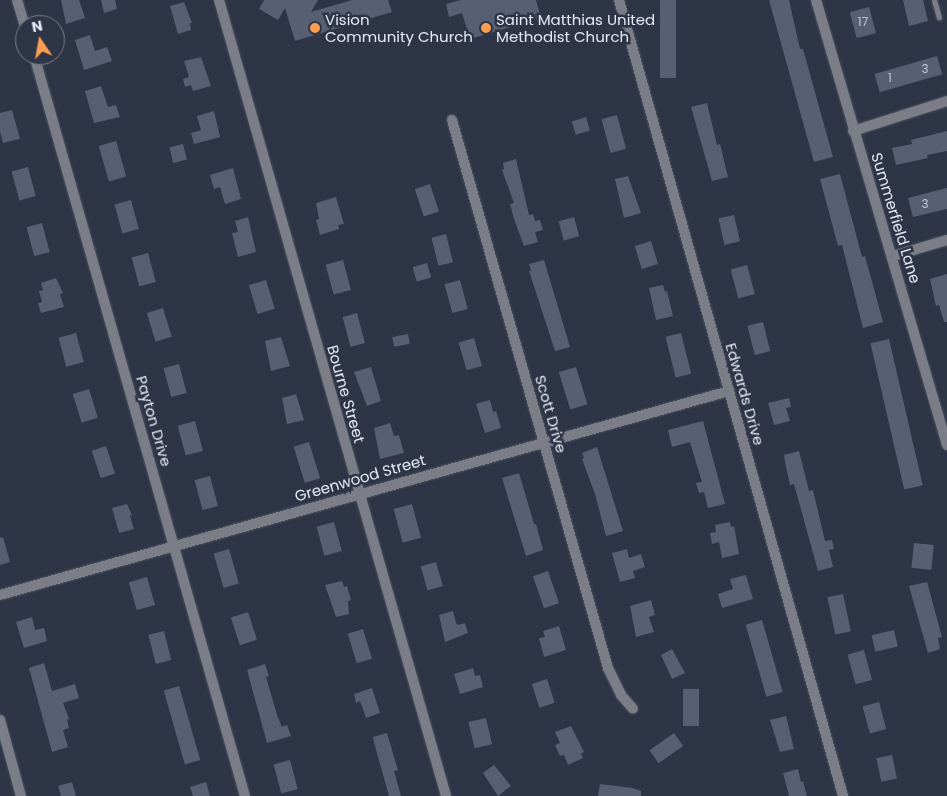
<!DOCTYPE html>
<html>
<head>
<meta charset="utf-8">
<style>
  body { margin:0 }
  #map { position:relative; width:947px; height:796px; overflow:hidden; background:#2e3546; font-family:Poppins,sans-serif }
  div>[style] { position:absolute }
  .building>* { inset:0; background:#575f72; transform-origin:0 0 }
  .roads { filter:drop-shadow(0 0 1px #4b5262) drop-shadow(0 0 1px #4b5262) }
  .lane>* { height:5px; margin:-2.5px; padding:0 2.5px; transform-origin:2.5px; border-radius:2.5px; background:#7b7e87 }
  .street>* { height:10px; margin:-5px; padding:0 5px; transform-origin:5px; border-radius:5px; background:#7b7e87 }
  .dots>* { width:14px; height:14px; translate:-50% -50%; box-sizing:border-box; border:2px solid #2e3546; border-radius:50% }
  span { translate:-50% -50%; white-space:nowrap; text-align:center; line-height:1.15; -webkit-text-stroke:5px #2e3546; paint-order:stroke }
  .number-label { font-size:12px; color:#c2c6d4 }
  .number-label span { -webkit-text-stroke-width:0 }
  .poi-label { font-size:15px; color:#e5e9f5 }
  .left { translate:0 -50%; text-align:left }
  .street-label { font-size:15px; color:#e5e9f5 }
  .north { position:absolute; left:15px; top:15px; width:50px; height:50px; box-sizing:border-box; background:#2e3546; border:1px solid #777d8c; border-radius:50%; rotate:348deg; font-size:14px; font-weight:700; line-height:20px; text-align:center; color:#e5e9f5 }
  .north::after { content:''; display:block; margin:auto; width:18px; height:22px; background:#fb9e51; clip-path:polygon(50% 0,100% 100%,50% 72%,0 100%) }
</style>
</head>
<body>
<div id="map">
  <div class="building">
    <i style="clip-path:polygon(61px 0,79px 0,85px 18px,66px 24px)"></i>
    <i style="clip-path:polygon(101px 0,115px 0,117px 9px,104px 13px)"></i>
    <i style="clip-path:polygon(264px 0,318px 0,311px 12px,352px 0,388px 0,392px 12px,295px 41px,285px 8px,278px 20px,259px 9px)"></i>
    <i style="clip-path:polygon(461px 0,536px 0,541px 18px,470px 39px,462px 13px,449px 17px,446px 4px)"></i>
    <i style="left:660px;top:0;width:16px;height:78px"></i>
    <i style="clip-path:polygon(769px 0,789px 0,800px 49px,803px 49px,833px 157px,814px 162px)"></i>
    <i style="clip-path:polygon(903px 0,923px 0,928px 21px,909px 26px)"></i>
    <i style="clip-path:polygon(184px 2px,192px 23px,190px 23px,191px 30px,178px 34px,170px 6px)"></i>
    <i style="left:869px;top:7px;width:27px;height:20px;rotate:75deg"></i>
    <i style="clip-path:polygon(90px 35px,95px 51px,107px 47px,112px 61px,84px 70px,75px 40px)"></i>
    <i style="left:937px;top:56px;width:19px;height:65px;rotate:74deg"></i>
    <i style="clip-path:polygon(201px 57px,211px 86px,193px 91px,191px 85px,185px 87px,183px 79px,189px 77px,184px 61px)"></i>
    <i style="clip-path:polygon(101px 86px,108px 107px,116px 105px,120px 117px,94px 123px,85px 91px)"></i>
    <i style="clip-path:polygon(707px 103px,717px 145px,720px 144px,728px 177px,712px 181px,691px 107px)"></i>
    <i style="clip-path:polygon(12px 110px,20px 139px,3px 143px,0 132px,0 113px)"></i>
    <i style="clip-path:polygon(214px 111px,220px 137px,194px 144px,191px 133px,201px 130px,197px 116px)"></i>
    <i style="left:617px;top:115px;width:35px;height:16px;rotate:75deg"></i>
    <i style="left:586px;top:117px;width:14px;height:15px;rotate:73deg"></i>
    <i style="clip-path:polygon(947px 131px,947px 151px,927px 155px,928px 158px,896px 165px,892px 148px,912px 144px,911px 140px)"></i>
    <i style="left:116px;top:141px;width:37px;height:18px;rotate:74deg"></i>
    <i style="left:183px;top:144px;width:16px;height:14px;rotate:76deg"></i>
    <i style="clip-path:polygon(516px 159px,529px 215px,533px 214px,535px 221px,540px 220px,543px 230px,535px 232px,538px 242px,524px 246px,514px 219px,510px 204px,514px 203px,502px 170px,504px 169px,503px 163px)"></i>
    <i style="left:28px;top:167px;width:30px;height:17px;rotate:75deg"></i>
    <i style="clip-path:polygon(233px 168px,241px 199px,225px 204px,220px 187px,214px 189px,210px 175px)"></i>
    <i style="clip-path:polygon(840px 174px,862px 257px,865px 256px,883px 322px,863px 328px,842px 245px,838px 246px,820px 179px)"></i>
    <i style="clip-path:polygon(628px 176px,641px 213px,624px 218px,615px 179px)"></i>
    <i style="left:430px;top:184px;width:29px;height:16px;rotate:72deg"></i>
    <i style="clip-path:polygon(947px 188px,947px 209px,913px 217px,908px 198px)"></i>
    <i style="clip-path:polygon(336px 197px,344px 224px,338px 225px,339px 229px,320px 235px,316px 220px,319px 219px,316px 203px)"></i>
    <i style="left:131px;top:200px;width:30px;height:17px;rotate:75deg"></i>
    <i style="left:734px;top:215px;width:27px;height:16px;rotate:77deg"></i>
    <i style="clip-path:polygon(248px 217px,256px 252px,238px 257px,232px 233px,238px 232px,235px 221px)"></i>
    <i style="left:574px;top:217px;width:20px;height:16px;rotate:75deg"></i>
    <i style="left:42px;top:223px;width:30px;height:16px;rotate:75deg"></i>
    <i style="left:446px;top:234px;width:29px;height:15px;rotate:76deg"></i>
    <i style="left:651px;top:241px;width:24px;height:17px;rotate:73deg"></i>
    <i style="left:148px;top:253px;width:30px;height:17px;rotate:75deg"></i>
    <i style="left:343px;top:260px;width:31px;height:18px;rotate:75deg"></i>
    <i style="clip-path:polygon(544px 260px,570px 347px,555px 351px,529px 271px,531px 271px,529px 264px)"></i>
    <i style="left:427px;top:263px;width:15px;height:15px;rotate:74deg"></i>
    <i style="left:747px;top:265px;width:30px;height:17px;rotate:75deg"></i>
    <i style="clip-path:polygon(947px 274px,947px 322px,944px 322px,939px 305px,936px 306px,930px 279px)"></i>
    <i style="clip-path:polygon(56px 278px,63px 293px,60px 294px,64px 307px,41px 313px,38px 303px,42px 302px,39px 291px,43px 290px,41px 283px)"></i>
    <i style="left:266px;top:280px;width:30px;height:18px;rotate:73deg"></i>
    <i style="left:460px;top:280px;width:30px;height:16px;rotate:75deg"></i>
    <i style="clip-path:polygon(663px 285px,665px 292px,667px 291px,673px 316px,656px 320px,649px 288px)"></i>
    <i style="left:163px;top:308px;width:30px;height:17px;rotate:73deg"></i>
    <i style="left:357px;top:313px;width:31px;height:15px;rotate:75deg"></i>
    <i style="left:763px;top:322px;width:30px;height:16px;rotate:76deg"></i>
    <i style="left:76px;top:333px;width:30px;height:18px;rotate:75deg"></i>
    <i style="left:681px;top:333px;width:42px;height:16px;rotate:76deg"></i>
    <i style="left:408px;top:334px;width:10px;height:16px;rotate:79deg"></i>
    <i style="clip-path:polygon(281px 337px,290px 366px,271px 371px,265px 341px)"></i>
    <i style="left:474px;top:338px;width:29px;height:16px;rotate:74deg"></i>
    <i style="left:889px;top:339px;width:150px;height:19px;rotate:77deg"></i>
    <i style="left:179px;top:364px;width:30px;height:16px;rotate:75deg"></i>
    <i style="clip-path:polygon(371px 367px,381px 401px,367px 406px,354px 372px)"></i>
    <i style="left:576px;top:367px;width:39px;height:18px;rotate:73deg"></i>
    <i style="left:89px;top:389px;width:30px;height:17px;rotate:73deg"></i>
    <i style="clip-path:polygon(296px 394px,304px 420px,287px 424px,282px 398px)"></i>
    <i style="clip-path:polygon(789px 398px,791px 407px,786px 408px,790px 421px,774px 425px,768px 403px)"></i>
    <i style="clip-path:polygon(490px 400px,493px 412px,496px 411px,501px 428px,485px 433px,476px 404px)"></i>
    <i style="left:195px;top:421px;width:31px;height:18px;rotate:75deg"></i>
    <i style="clip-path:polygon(703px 421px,725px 504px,708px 508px,704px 492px,699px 493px,696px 483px,702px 482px,690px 442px,672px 447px,668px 430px)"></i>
    <i style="clip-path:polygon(390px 423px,394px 436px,399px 435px,404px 453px,380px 459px,374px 428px)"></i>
    <i style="left:309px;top:442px;width:38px;height:16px;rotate:73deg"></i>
    <i style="left:106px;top:446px;width:29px;height:15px;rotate:72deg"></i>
    <i style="clip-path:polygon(597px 447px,623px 531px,606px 536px,595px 494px,582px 459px,584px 458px,582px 453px)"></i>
    <i style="clip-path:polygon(799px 451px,809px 491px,813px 490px,825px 541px,832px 540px,834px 549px,829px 550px,833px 567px,818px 571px,794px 484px,790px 485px,785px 462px,784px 455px)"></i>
    <i style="clip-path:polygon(519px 473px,534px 524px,536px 524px,543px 550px,526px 556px,502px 478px)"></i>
    <i style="left:210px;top:476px;width:31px;height:16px;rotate:75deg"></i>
    <i style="clip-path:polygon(127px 504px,132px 515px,130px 516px,134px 529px,119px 533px,112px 508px)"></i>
    <i style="left:412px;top:504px;width:35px;height:19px;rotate:75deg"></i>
    <i style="left:334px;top:522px;width:30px;height:18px;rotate:75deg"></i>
    <i style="clip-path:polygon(730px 522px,731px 527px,734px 526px,739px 554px,722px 558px,719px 542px,712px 544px,710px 533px,716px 532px,715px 525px)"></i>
    <i style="clip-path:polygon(3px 537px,10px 562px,0 565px,0 538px)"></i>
    <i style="left:914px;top:543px;width:20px;height:25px;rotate:6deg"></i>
    <i style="left:229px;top:549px;width:36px;height:16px;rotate:74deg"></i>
    <i style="clip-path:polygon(627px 549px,629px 558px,641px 554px,645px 567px,633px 571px,635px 578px,620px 582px,612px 553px)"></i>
    <i style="left:436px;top:562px;width:25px;height:16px;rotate:74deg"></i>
    <i style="left:548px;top:571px;width:34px;height:16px;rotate:71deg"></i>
    <i style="clip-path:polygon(746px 575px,753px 599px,722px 608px,718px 594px,733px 589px,730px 579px)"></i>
    <i style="left:147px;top:577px;width:29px;height:19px;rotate:74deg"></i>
    <i style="clip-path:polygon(342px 581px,344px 587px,347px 586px,351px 600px,348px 601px,349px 614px,336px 617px,325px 585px)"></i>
    <i style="clip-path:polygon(927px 582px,942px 637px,938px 638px,940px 649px,928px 653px,909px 586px)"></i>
    <i style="left:843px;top:594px;width:38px;height:16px;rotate:78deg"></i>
    <i style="clip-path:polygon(651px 600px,655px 615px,649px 617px,654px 632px,636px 637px,630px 606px)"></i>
    <i style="clip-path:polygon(453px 611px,456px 623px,458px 625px,465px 623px,468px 633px,445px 642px,439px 615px)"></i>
    <i style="left:248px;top:612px;width:29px;height:18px;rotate:72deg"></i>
    <i style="clip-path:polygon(32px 617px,35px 630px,44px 628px,47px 641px,24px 648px,16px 622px)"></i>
    <i style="left:762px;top:620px;width:75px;height:17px;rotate:74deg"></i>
    <i style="clip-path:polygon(559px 626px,566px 650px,544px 657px,539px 638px,545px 637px,543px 631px)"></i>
    <i style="left:363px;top:629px;width:31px;height:16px;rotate:73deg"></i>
    <i style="left:894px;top:630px;width:17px;height:23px;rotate:77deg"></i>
    <i style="left:164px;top:631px;width:30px;height:16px;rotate:76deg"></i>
    <i style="clip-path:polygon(672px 649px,685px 673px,672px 679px,661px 655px)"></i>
    <i style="left:864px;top:650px;width:31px;height:17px;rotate:75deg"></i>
    <i style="clip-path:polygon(44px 663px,52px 691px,75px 684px,79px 698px,63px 703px,69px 719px,67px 720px,69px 728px,63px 730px,68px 747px,52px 752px,29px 668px)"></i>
    <i style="clip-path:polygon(265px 664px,269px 676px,266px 677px,277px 715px,282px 727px,287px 725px,291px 736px,267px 743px,247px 670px)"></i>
    <i style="clip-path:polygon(473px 668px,475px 676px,480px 675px,483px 687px,460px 694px,454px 674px)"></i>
    <i style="left:547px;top:679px;width:25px;height:16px;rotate:72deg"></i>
    <i style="left:179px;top:686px;width:77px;height:16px;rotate:74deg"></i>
    <i style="clip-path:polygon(372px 688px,380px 713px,366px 718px,360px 701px,356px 703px,354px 694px)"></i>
    <i style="left:683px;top:689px;width:16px;height:37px"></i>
    <i style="left:879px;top:702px;width:28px;height:17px;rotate:75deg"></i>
    <i style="clip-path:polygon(786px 716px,794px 749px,780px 752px,770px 720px)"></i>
    <i style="left:486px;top:718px;width:27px;height:18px;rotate:77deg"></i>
    <i style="clip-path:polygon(571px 726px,584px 752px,581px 754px,583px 758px,568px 765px,564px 755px,560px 756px,555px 745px,560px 743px,555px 732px)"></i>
    <i style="clip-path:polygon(387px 733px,398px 770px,394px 771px,401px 796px,389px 796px,375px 746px,373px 737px)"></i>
    <i style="left:674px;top:733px;width:16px;height:30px;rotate:55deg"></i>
    <i style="left:892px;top:755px;width:24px;height:16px;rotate:78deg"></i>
    <i style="left:290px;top:760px;width:30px;height:17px;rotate:75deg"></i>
    <i style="clip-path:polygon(494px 765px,511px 786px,498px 796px,483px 773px)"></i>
    <i style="clip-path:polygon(798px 769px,801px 782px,803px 781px,807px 796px,789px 796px,783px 773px)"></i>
    <i style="clip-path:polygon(72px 782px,76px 796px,61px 796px,58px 786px)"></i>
    <i style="clip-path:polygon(206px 782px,210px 796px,193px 796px,190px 787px)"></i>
    <i style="clip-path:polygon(600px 784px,633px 788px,641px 791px,641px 796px,598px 796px)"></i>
  </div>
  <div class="roads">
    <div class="lane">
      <i style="left:934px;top:0;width:18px;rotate:74deg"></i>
    </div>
    <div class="street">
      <i style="left:17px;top:0;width:27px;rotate:73deg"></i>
      <i style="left:219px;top:0;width:828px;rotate:74.08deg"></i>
      <i style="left:619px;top:0;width:827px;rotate:74.28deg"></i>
      <i style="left:816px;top:0;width:464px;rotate:73.6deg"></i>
      <i style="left:34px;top:55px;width:770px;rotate:74.11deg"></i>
      <i style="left:452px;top:120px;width:570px;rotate:74.11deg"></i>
      <i style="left:608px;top:668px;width:30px;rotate:64deg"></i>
      <i style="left:621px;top:695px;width:18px;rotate:49deg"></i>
      <i style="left:853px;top:131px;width:99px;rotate:-17.7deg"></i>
      <i style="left:893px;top:256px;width:56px;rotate:-16.5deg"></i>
      <i style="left:0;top:595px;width:757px;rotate:-15.63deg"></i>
      <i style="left:0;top:720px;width:79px;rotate:74.6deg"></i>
    </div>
  </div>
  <div class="dots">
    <i style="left:315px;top:28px;background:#fb9e51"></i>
    <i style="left:486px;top:28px;background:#fb9e51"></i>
  </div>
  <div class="number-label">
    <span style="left:863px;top:22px">17</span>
    <span style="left:925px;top:69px">3</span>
    <span style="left:890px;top:78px">1</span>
    <span style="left:925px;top:204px">3</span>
  </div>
  <div class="poi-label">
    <span class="left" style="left:325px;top:28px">Vision<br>Community Church</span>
    <span class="left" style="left:496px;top:28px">Saint Matthias United<br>Methodist Church</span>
  </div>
  <div class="street-label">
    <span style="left:896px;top:218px;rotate:73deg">Summerfield Lane</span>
    <span style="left:346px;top:394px;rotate:74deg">Bourne Street</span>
    <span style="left:745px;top:394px;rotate:74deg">Edwards Drive</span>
    <span style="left:551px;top:414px;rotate:74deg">Scott Drive</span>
    <span style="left:154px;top:421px;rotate:74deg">Payton Drive</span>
    <span style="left:360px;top:478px;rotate:-16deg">Greenwood Street</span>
  </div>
  <div class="north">N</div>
</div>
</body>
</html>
